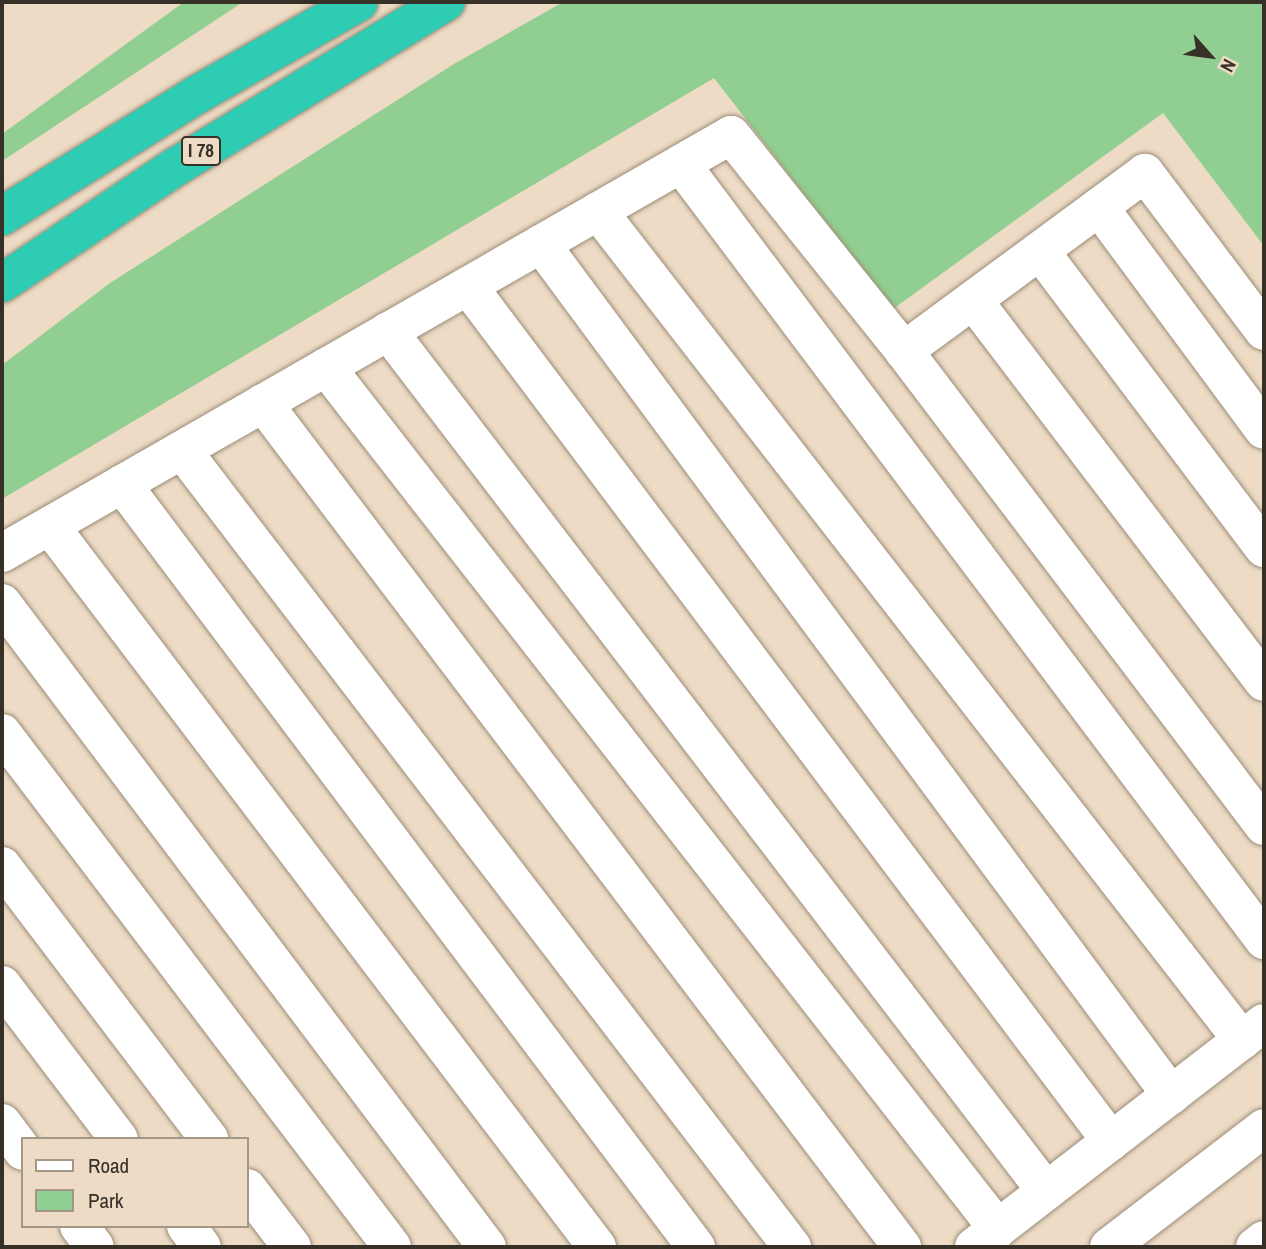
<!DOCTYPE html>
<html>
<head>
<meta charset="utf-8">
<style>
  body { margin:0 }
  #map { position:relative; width:1266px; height:1249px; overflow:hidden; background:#eddbc5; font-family:"Archivo Narrow",sans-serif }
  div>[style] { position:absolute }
  .green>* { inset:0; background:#91ce91 }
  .roads { filter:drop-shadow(0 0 2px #9c8c78) drop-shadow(0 0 2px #9c8c78) }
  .minor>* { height:38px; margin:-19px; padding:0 19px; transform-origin:19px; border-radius:19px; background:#fff }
  .highway>* { height:38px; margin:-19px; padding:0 19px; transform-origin:19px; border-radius:19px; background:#2eccb3 }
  span { translate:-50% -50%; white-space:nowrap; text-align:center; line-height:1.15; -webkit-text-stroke:5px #eddbc5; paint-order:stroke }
  .shield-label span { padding:2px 5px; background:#eddbc5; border:2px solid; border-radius:5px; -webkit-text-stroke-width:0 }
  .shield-label { font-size:19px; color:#373027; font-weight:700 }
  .frame { position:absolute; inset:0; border:4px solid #373027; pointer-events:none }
  .legend { position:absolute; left:21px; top:1137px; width:228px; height:91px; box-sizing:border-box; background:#eddbc5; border:2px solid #a49786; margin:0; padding:9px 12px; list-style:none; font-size:21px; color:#373027 }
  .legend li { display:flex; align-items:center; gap:14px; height:35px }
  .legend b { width:35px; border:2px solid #a49786 }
  .north { position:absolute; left:1175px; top:21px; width:70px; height:70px; -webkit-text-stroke:5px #eddbc5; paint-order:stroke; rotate:118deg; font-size:19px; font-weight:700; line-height:28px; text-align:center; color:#373027 }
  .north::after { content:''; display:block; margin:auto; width:24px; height:32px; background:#373027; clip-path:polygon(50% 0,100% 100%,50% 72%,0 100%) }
</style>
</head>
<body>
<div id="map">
  <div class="green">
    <i style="clip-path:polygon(184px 2px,243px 2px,2px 161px,2px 134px)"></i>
    <i style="clip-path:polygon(563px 2px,1264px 2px,1264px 246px,1163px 113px,893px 309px,714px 78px,2px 499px,2px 365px,110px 283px,454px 64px)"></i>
  </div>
  <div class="roads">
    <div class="minor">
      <i style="left:681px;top:164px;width:971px;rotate:53.08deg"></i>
      <i style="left:1099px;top:207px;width:277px;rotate:53.5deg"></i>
      <i style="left:598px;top:211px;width:1050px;rotate:52.16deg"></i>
      <i style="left:541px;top:244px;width:1059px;rotate:53.49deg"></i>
      <i style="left:1040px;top:251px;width:372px;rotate:53deg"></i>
      <i style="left:468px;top:286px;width:1070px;rotate:53.06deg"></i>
      <i style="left:973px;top:300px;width:480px;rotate:52.7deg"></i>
      <i style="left:388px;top:331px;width:1083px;rotate:52.58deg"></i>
      <i style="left:1264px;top:331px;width:198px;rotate:-127deg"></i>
      <i style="left:1145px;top:173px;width:300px;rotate:143.6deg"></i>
      <i style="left:904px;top:351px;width:596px;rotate:52.84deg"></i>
      <i style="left:326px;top:367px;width:1093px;rotate:52.06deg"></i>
      <i style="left:263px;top:403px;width:1059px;rotate:52.87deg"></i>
      <i style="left:182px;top:450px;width:1004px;rotate:52.57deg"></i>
      <i style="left:122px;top:484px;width:955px;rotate:53.05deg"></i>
      <i style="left:50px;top:526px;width:905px;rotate:52.81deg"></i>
      <i style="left:2px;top:553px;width:840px;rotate:-29.83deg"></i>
      <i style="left:731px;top:135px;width:277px;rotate:51.3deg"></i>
      <i style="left:2px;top:603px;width:806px;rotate:53.02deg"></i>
      <i style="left:2px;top:733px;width:645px;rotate:52.81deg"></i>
      <i style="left:2px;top:866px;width:343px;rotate:52.8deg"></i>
      <i style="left:2px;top:985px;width:193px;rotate:52.8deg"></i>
      <i style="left:2px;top:1123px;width:35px;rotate:53deg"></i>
      <i style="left:247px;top:1188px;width:74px;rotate:52.7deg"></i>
      <i style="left:79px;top:1226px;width:26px;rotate:53deg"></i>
      <i style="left:186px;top:1226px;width:26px;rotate:53deg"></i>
      <i style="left:974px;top:1247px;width:366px;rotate:-37.7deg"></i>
      <i style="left:1109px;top:1247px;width:195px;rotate:-37.5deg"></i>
      <i style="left:1255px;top:1247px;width:11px;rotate:-38deg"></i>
    </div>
    <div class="highway">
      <i style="left:2px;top:216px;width:231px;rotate:-31.9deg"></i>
      <i style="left:198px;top:94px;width:185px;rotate:-29.7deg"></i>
      <i style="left:2px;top:283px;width:211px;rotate:-33.8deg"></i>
      <i style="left:177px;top:166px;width:315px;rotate:-31.4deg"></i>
    </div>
  </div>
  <div class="shield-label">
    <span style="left:201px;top:151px">I 78</span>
  </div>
  <div class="frame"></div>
  <ul class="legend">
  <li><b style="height:9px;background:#fff"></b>Road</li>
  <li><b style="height:19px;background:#91ce91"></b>Park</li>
  </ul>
  <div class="north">N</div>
</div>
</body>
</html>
